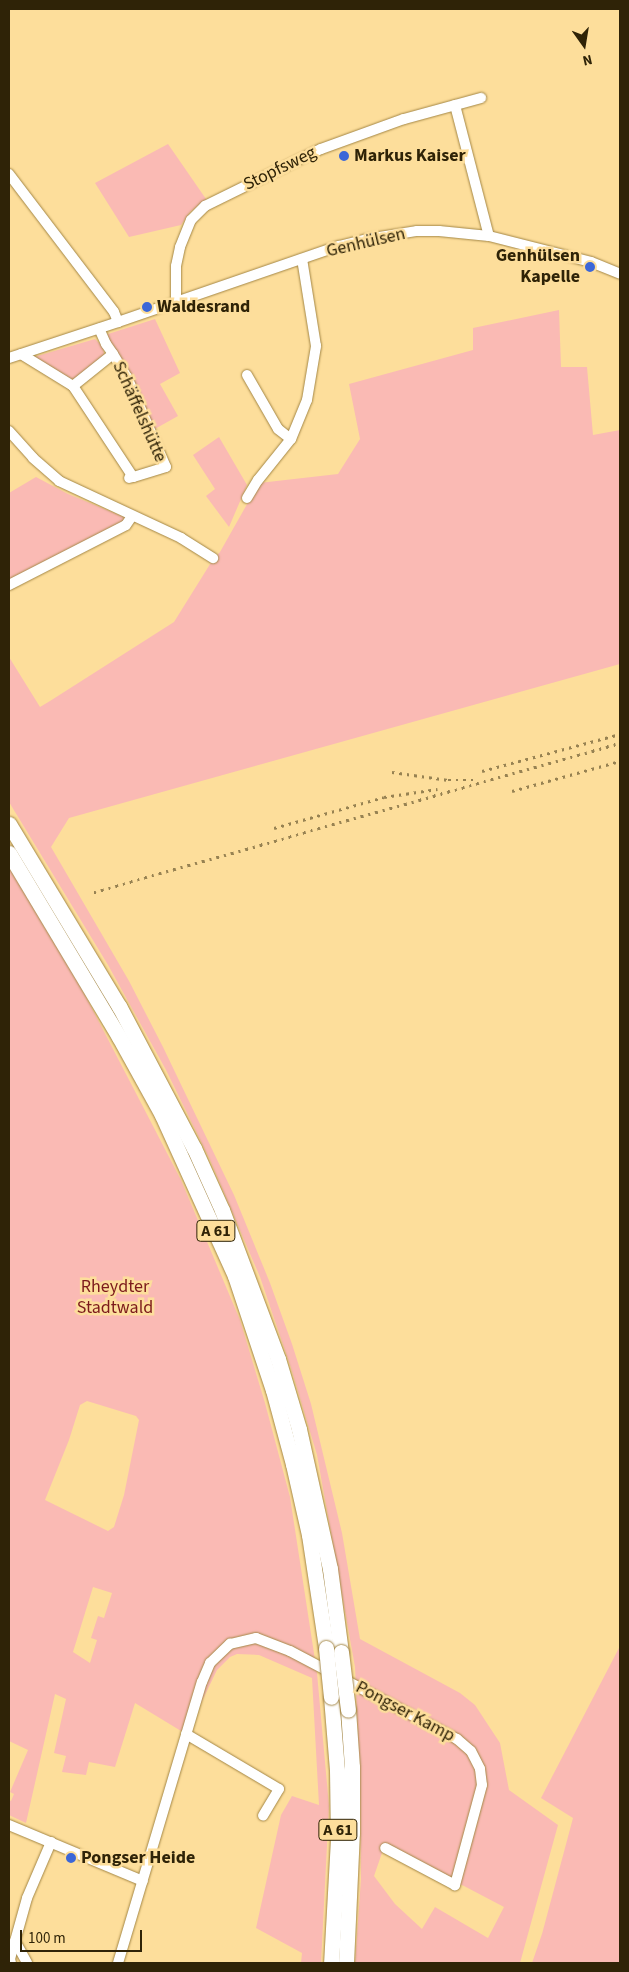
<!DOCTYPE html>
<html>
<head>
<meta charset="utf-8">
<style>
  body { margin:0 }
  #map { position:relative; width:629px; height:1972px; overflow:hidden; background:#fdde9b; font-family:"Source Sans 3",sans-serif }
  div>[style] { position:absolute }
  .green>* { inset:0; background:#fabab4 }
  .roads { filter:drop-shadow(0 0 1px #a48746) drop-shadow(0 0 1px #a48746) }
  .minor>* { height:10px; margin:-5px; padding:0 5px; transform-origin:5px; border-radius:5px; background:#fff }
  .highway>* { height:15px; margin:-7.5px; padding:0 7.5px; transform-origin:7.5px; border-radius:7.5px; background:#fff }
  .rail>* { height:2.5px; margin-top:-1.25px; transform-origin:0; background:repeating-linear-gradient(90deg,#978252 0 2.5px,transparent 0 7.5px) }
  .bridges { filter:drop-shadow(0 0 1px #a48746) drop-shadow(0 0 1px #a48746) }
  .highway-bridge>* { height:15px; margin:-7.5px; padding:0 7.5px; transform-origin:7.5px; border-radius:7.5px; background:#fff }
  .dots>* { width:14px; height:14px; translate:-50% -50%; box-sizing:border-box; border:2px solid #fdde9b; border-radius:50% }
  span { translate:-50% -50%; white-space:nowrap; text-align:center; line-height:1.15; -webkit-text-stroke:5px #fdde9b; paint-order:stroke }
  .shield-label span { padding:1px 4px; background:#fdde9b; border:1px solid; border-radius:4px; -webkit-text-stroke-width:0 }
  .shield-label { font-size:16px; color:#2f2307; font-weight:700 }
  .poi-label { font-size:18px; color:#2f2307; font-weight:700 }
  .left { translate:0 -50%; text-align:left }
  .right { translate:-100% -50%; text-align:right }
  .street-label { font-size:18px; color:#2f2307 }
  .park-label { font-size:18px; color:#7c1a1c }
  .frame { position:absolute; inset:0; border:10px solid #2f2307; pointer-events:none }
  .north { position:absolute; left:559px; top:20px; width:50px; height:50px; -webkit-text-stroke:4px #fdde9b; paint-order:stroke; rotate:167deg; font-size:14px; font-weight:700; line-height:20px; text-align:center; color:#2f2307 }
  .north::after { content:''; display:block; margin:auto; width:18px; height:22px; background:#2f2307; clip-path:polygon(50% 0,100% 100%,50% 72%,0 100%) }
  .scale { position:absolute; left:20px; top:1930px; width:122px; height:22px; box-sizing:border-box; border:2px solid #2f2307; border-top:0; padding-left:6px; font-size:15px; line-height:18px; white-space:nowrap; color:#2f2307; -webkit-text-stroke:4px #fdde9b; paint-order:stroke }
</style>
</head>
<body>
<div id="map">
  <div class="green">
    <i style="clip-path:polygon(168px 144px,206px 199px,190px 212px,181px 225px,129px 237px,95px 183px)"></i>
    <i style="clip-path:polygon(evenodd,559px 310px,561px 367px,587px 367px,593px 435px,620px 430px,620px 664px,69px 818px,51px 847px,129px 981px,163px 1047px,234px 1195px,270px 1283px,292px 1344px,311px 1404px,342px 1533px,360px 1639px,460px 1693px,475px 1705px,500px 1743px,509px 1790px,558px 1825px,520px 1963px,355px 1963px,361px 1879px,360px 1786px,355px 1667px,317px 1455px,291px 1368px,260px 1277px,210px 1160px,166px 1070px,108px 965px,9px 802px,9px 657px,40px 707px,50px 701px,174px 622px,212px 561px,220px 552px,259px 483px,338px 474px,360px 439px,349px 384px,473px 350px,473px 328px,559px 310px,383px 1850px,464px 1886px,504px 1907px,488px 1938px,435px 1907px,422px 1929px,395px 1904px,374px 1876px,383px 1850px)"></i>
    <i style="clip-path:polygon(155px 319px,180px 373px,160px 384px,178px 416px,153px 430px,105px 335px)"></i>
    <i style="clip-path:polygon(95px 339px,103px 347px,104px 354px,101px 359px,72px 380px,34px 357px)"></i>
    <i style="clip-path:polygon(219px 437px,247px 485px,229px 527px,206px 496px,215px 489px,193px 455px)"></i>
    <i style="clip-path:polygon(36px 477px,68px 494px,124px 517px,123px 525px,9px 584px,9px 493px)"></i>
    <i style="clip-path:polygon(evenodd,9px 864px,43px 914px,181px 1180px,240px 1320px,265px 1403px,290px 1497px,317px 1673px,329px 1806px,321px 1963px,301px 1963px,302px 1953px,256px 1928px,281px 1815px,292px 1796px,319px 1805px,312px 1678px,259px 1655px,237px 1654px,230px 1657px,217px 1670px,186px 1734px,135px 1703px,115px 1767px,89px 1762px,86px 1775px,62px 1772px,66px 1756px,54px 1753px,66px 1699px,55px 1694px,26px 1823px,9px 1815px,9px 1800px,11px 1801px,14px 1794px,10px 1792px,28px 1750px,9px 1741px,9px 864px,87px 1401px,136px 1416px,139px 1420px,124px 1495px,114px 1527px,108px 1531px,45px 1500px,69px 1440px,80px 1405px,87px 1401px,9px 864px,93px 1587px,112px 1593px,104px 1618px,98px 1616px,91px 1638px,97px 1640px,90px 1663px,73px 1652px,93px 1587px)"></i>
    <i style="clip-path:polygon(620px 1646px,620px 1963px,532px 1963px,542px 1934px,573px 1818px,541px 1798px)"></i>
  </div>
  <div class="roads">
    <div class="minor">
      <i style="left:455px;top:105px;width:135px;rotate:75.5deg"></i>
      <i style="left:9px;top:174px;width:173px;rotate:52.7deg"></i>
      <i style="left:114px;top:312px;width:11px;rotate:68deg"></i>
      <i style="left:118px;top:322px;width:234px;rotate:-19deg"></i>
      <i style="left:339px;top:246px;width:29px;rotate:-14deg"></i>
      <i style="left:367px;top:239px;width:51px;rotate:-9.1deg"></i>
      <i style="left:417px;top:231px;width:22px"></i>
      <i style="left:439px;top:231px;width:50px;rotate:5.7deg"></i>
      <i style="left:489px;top:236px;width:105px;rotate:14.3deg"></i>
      <i style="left:591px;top:262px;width:31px;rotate:22deg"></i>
      <i style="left:176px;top:301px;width:35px;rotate:-90deg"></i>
      <i style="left:176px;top:266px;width:19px;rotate:-78deg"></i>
      <i style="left:180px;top:247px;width:29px;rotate:-68deg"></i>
      <i style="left:191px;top:220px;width:20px;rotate:-45deg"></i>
      <i style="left:205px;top:206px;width:129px;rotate:-26.2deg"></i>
      <i style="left:321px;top:149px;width:88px;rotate:-19.9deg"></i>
      <i style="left:404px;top:119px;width:80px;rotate:-15.3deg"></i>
      <i style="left:21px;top:354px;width:61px;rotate:31.6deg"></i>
      <i style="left:73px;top:386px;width:51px;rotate:-38.7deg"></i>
      <i style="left:113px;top:354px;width:12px;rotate:-125deg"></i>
      <i style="left:106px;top:344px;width:17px;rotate:-114deg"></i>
      <i style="left:113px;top:354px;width:27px;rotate:59deg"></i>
      <i style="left:127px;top:377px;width:98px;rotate:66.6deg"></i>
      <i style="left:166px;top:467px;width:34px;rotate:163deg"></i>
      <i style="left:9px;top:358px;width:115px;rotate:-18.3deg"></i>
      <i style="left:247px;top:375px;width:62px;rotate:60.1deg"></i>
      <i style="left:278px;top:429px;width:16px;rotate:38deg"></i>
      <i style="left:73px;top:386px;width:109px;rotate:56.6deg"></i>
      <i style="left:133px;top:477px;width:4px;rotate:166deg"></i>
      <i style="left:9px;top:431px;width:36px;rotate:48deg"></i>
      <i style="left:33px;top:458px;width:35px;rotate:41deg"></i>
      <i style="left:59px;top:481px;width:135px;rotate:25deg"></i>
      <i style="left:181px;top:538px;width:38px;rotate:32deg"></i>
      <i style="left:247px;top:498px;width:21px;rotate:-59deg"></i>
      <i style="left:258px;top:480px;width:53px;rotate:-51.2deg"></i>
      <i style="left:291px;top:439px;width:42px;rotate:-67.7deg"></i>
      <i style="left:307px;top:400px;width:55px;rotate:-80.5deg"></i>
      <i style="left:316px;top:346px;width:88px;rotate:-99.1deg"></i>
      <i style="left:9px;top:585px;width:131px;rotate:-27.1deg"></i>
      <i style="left:126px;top:525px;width:11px;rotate:-56deg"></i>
      <i style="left:186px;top:1734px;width:108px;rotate:30.6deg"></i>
      <i style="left:279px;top:1789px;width:31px;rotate:121deg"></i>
      <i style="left:9px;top:1825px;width:145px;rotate:22.7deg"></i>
      <i style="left:15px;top:1941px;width:25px;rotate:61deg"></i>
      <i style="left:11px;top:1963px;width:4px;rotate:-104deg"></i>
      <i style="left:10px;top:1959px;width:63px;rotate:-74.4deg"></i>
      <i style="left:27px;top:1898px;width:61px;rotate:-66.8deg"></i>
      <i style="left:118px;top:1963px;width:293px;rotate:-73.4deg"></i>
      <i style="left:202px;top:1682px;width:21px;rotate:-67deg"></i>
      <i style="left:210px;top:1663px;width:28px;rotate:-44deg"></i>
      <i style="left:230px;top:1644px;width:27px;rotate:-13deg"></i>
      <i style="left:256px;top:1638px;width:36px;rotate:21deg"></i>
      <i style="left:290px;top:1651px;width:189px;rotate:27.8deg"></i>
      <i style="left:457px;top:1739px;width:18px;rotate:41deg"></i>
      <i style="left:471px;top:1751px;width:20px;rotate:63deg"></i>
      <i style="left:480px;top:1769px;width:16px;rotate:83deg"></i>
      <i style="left:482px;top:1785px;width:104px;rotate:105.1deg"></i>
      <i style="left:455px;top:1885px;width:79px;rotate:-152.1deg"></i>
    </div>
    <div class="highway">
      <i style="left:9px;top:824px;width:213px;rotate:58.9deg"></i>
      <i style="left:119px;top:1006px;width:161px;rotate:62.2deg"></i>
      <i style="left:194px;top:1148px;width:68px;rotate:65.7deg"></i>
      <i style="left:222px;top:1210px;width:159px;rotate:69.4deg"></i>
      <i style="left:278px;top:1359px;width:73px;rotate:73.3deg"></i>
      <i style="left:299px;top:1429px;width:143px;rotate:77.5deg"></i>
      <i style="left:330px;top:1569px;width:84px;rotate:82.5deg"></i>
      <i style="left:9px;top:853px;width:214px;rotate:59.1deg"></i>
      <i style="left:119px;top:1037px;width:89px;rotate:61.1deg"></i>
      <i style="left:162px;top:1115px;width:177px;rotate:65.6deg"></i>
      <i style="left:235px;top:1276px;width:120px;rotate:71.6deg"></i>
      <i style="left:273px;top:1390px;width:77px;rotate:74.9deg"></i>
      <i style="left:293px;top:1464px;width:73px;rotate:77.3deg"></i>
      <i style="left:309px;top:1535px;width:114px;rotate:81.4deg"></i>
      <i style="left:331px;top:1697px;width:73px;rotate:85.3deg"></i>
      <i style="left:337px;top:1770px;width:69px;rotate:89.2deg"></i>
      <i style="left:338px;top:1839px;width:124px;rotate:93.2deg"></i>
      <i style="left:346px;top:1963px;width:130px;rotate:-87.4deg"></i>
      <i style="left:352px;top:1833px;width:66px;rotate:-90deg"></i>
      <i style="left:352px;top:1767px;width:57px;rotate:-94deg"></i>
    </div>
  </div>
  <div class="rail">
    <i style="left:482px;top:771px;width:143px;rotate:-15deg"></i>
    <i style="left:392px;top:772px;width:57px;rotate:8.1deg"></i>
    <i style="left:448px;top:780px;width:26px"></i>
    <i style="left:512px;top:791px;width:112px;rotate:-15.5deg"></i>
    <i style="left:274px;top:828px;width:114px;rotate:-15.7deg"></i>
    <i style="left:384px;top:797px;width:54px;rotate:-8.6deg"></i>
    <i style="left:94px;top:892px;width:547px;rotate:-15.82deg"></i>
  </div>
  <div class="bridges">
    <div class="highway-bridge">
      <i style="left:326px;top:1648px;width:49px;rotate:84.2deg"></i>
      <i style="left:341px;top:1652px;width:58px;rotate:83.1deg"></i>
    </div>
  </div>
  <div class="dots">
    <i style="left:344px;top:156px;background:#3c67d8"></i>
    <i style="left:590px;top:267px;background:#3c67d8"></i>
    <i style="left:147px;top:307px;background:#3c67d8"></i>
    <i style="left:71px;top:1858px;background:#3c67d8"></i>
  </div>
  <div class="shield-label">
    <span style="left:216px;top:1231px">A 61</span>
    <span style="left:338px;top:1830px">A 61</span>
  </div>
  <div class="poi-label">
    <span class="left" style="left:354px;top:156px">Markus Kaiser</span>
    <span class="right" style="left:580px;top:267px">Genhülsen<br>Kapelle</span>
    <span class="left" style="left:157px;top:307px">Waldesrand</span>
    <span class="left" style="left:81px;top:1858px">Pongser Heide</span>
  </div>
  <div class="street-label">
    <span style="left:280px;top:169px;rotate:-26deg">Stopfsweg</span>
    <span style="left:366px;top:243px;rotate:-13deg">Genhülsen</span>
    <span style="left:139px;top:412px;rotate:66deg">Schäffelshütte</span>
    <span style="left:405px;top:1712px;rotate:28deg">Pongser Kamp</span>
  </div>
  <div class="park-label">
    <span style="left:115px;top:1298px">Rheydter<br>Stadtwald</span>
  </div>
  <div class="frame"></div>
  <div class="north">N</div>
  <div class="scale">100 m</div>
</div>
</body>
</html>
